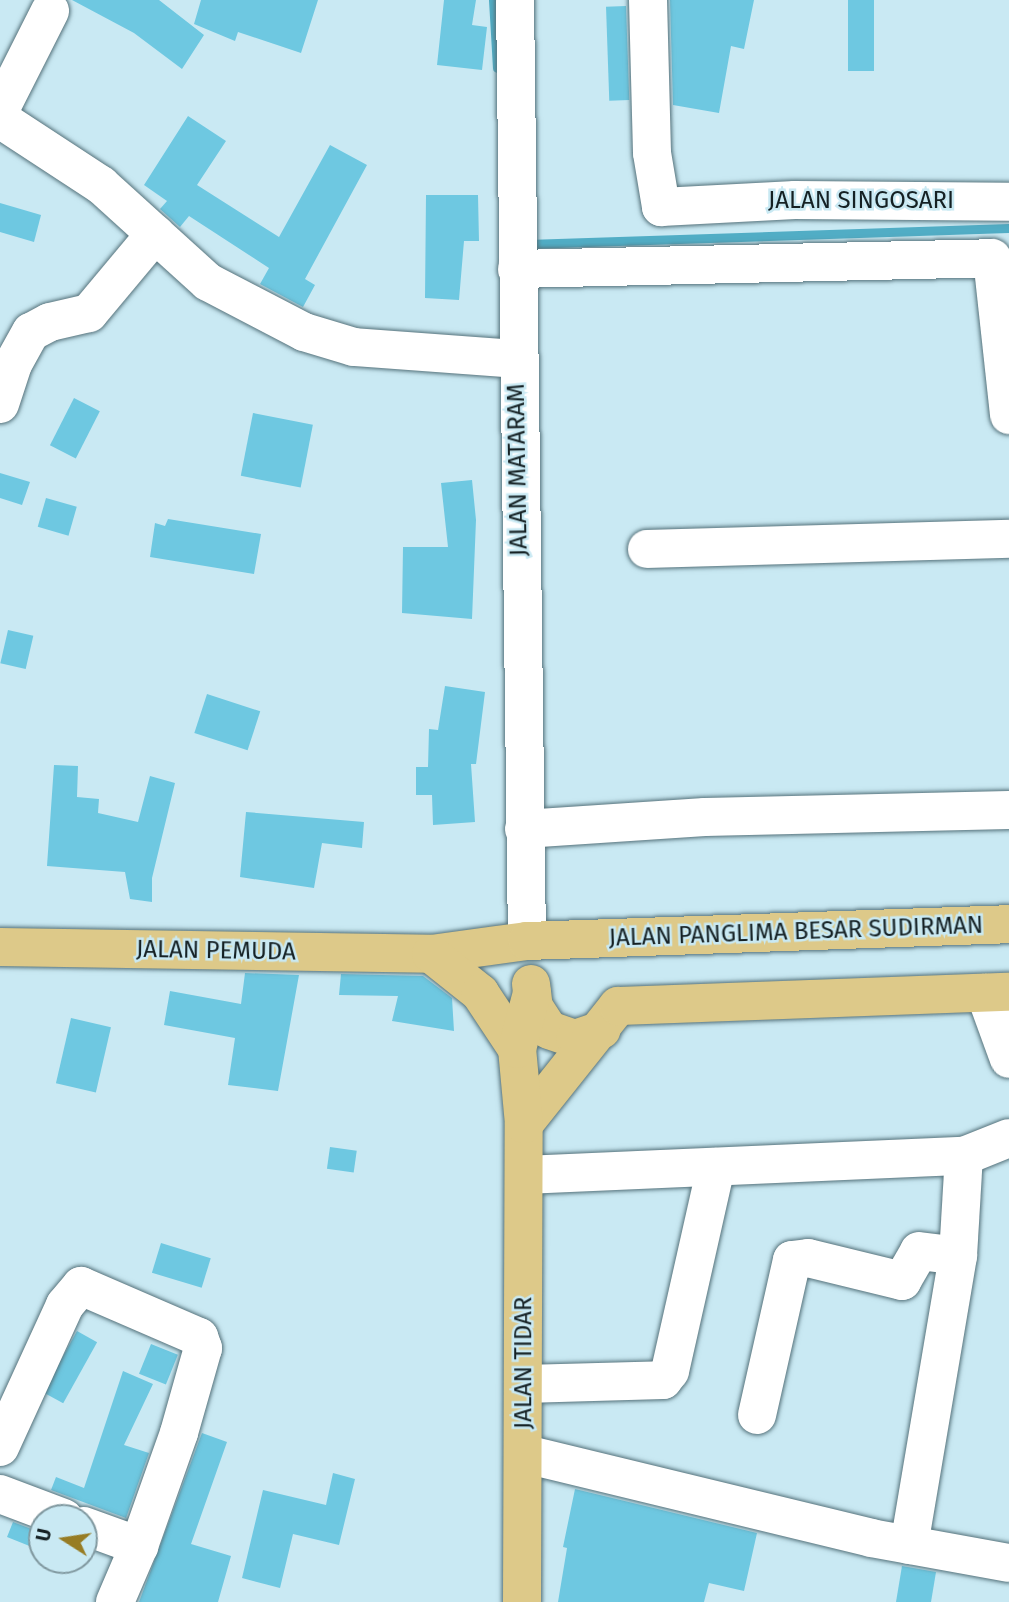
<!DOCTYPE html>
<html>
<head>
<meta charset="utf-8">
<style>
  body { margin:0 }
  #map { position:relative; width:1009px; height:1602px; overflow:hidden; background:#c9e9f3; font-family:"Fira Sans",sans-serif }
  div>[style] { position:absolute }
  .stream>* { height:9px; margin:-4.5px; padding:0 4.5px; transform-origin:4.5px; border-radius:4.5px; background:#51adc5 }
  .building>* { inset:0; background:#6ec8e1; transform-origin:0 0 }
  .roads { filter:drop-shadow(0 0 2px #55727b) drop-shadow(0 0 2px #55727b) }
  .minor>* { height:38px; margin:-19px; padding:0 19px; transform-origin:19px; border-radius:19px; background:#fff }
  .major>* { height:38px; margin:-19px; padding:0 19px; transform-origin:19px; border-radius:19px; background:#ddc989 }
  span { translate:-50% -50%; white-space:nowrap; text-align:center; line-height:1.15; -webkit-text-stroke:5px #c9e9f3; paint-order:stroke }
  .street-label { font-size:24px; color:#152124 }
  .north { position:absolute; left:28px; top:1504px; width:70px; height:70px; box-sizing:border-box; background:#c9e9f3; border:2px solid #8199a0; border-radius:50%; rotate:282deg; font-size:19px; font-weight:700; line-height:28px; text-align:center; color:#152124 }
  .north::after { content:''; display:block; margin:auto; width:24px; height:32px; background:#977c24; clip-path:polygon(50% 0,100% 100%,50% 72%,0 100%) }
</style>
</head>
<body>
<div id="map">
  <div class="stream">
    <i style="left:493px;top:0;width:68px;rotate:86.6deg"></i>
    <i style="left:527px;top:244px;width:482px;rotate:-1.9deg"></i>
  </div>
  <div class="building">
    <i style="clip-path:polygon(72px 0,159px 0,204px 35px,182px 69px,134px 33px)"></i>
    <i style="clip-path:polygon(201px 0,318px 0,301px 53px,238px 32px,235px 41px,194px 24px)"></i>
    <i style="clip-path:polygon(444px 0,476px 0,472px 25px,487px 27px,482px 70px,437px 65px)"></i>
    <i style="clip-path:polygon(670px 0,754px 0,744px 49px,731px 46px,719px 113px,673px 105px)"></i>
    <i style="left:848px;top:0;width:26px;height:71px"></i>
    <i style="left:626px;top:6px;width:94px;height:20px;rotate:88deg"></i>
    <i style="clip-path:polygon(188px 116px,226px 141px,197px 185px,279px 237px,330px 145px,367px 165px,305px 279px,315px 285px,303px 307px,260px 284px,269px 268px,189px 216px,180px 227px,160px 209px,167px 201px,144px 185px)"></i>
    <i style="clip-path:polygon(426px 195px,478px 195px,479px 241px,464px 241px,459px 300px,425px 298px)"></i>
    <i style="clip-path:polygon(0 203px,41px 215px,34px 242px,0 232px)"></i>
    <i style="left:74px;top:398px;width:29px;height:53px;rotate:27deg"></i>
    <i style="left:253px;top:413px;width:61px;height:64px;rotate:11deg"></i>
    <i style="clip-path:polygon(0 473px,30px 482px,22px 505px,0 498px)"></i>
    <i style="clip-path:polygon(472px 480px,476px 520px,472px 619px,402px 613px,403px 547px,448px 547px,441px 483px)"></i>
    <i style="left:46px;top:498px;width:32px;height:30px;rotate:16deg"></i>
    <i style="clip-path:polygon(168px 519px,261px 534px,254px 574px,150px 557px,155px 523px,165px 526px)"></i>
    <i style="left:8px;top:630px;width:26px;height:34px;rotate:13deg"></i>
    <i style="clip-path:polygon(445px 686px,485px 692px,476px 764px,471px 764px,475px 822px,433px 825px,432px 795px,416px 795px,416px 767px,428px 767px,429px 729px,438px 730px)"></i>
    <i style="left:207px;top:694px;width:56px;height:41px;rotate:18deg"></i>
    <i style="clip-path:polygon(54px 765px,78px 766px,77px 797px,99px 799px,98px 813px,138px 822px,150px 776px,175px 783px,152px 878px,152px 902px,130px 899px,125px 872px,47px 866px)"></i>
    <i style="clip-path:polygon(246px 812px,364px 822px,362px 848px,322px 843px,314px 888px,240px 877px)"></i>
    <i style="clip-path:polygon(245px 973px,299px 975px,278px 1091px,228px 1085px,235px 1038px,164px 1025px,170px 991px,241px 1004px)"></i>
    <i style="clip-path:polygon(341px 974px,423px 976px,452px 998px,454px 1031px,392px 1021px,398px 996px,339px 995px)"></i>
    <i style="left:71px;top:1018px;width:41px;height:67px;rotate:13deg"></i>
    <i style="left:330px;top:1147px;width:27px;height:22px;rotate:8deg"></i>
    <i style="left:161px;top:1243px;width:52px;height:31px;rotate:17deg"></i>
    <i style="left:77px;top:1331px;width:23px;height:70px;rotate:29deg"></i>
    <i style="left:151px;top:1344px;width:29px;height:32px;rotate:22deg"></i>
    <i style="clip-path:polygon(123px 1371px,153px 1384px,124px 1445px,149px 1453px,126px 1518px,51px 1490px,56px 1477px,84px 1488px)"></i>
    <i style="clip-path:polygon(202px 1433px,227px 1442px,191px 1544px,231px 1556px,218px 1602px,139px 1602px)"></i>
    <i style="clip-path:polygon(333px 1473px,355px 1479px,339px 1545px,293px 1534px,280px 1588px,242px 1578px,263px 1490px,326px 1505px)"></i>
    <i style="clip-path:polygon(575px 1489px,757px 1533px,744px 1591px,709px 1583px,704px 1602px,558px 1602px,567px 1548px,563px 1547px)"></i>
    <i style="clip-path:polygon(13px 1522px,42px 1533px,42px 1551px,7px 1537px)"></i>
    <i style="clip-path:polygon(902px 1566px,936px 1572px,931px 1602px,896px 1602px)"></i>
  </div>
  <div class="roads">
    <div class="minor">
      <i style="left:515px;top:0;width:941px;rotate:89.27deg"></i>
      <i style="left:648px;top:0;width:153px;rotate:88.5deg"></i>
      <i style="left:652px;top:153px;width:55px;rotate:80.5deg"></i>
      <i style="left:661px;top:207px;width:134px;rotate:-3deg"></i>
      <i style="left:795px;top:200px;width:214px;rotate:0.5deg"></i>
      <i style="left:0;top:110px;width:111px;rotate:-63.2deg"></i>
      <i style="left:0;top:119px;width:121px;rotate:33.2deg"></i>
      <i style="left:101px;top:185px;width:144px;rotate:42.2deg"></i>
      <i style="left:208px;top:282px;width:108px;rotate:27.5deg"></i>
      <i style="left:304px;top:332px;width:52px;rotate:16.7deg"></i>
      <i style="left:354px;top:347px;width:163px;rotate:4.2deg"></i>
      <i style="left:517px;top:269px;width:475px;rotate:-1.3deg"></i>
      <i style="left:992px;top:258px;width:158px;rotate:83.8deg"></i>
      <i style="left:0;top:404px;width:42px;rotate:-72deg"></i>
      <i style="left:13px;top:364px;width:37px;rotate:-61deg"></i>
      <i style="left:31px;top:332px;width:21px;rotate:-28deg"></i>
      <i style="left:50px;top:322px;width:40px;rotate:-13deg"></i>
      <i style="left:89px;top:313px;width:103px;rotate:-50.1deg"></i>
      <i style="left:647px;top:549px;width:362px;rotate:-1.6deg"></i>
      <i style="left:524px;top:829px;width:181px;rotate:-3.8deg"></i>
      <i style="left:705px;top:817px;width:304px;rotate:-1.3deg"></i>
      <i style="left:985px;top:993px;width:70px;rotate:70deg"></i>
      <i style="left:524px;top:1175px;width:440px;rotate:-2.5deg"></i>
      <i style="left:964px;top:1156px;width:48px;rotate:-21.8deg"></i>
      <i style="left:958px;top:1256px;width:100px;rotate:-86.6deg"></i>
      <i style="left:524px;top:1384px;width:139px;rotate:-1.6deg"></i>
      <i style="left:663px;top:1380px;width:11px;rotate:-52deg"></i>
      <i style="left:670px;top:1371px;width:209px;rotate:-77.3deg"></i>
      <i style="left:757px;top:1415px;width:159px;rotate:-77.3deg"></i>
      <i style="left:792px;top:1260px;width:16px;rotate:-7deg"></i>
      <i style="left:808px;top:1258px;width:97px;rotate:13.7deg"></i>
      <i style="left:902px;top:1281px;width:34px;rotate:-60deg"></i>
      <i style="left:919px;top:1251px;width:39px;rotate:7deg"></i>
      <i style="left:958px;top:1256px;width:293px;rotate:99.6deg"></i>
      <i style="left:0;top:1447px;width:156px;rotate:-65.4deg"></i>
      <i style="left:65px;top:1305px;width:25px;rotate:-50deg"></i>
      <i style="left:81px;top:1286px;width:129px;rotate:23.4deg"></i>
      <i style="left:199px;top:1337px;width:12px;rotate:70deg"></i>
      <i style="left:203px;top:1348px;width:88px;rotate:105.8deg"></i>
      <i style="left:179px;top:1433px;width:120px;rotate:109.5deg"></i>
      <i style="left:525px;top:1454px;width:356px;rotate:13.6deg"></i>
      <i style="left:871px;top:1538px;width:140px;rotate:10.3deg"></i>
      <i style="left:0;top:1494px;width:68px;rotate:20.6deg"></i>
      <i style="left:84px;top:1526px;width:59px;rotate:20deg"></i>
      <i style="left:139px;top:1546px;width:61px;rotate:113.2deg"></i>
    </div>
    <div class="major">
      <i style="left:0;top:947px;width:431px;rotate:0.9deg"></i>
      <i style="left:431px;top:954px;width:97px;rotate:-7.7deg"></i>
      <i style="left:527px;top:941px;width:482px;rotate:-2deg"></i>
      <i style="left:431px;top:954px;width:63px;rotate:38.5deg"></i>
      <i style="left:480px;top:993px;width:67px;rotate:56.5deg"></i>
      <i style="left:531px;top:984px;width:23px;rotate:83deg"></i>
      <i style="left:534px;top:1007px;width:27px;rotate:57deg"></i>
      <i style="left:549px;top:1030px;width:28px;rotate:19deg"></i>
      <i style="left:575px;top:1039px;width:28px;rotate:-19deg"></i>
      <i style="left:524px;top:1124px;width:151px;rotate:-51.5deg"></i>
      <i style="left:618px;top:1006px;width:391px;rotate:-2.1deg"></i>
      <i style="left:522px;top:1602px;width:478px;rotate:-89.8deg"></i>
      <i style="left:524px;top:1124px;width:75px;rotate:-95.3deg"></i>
      <i style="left:517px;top:1049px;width:58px;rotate:-75deg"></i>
    </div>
  </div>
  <div class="street-label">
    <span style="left:861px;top:201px">JALAN SINGOSARI</span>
    <span style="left:518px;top:470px;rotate:-91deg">JALAN MATARAM</span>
    <span style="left:796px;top:932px;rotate:-2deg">JALAN PANGLIMA BESAR SUDIRMAN</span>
    <span style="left:216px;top:951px;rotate:1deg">JALAN PEMUDA</span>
    <span style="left:524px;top:1363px;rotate:-90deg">JALAN TIDAR</span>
  </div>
  <div class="north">U</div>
</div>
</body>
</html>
